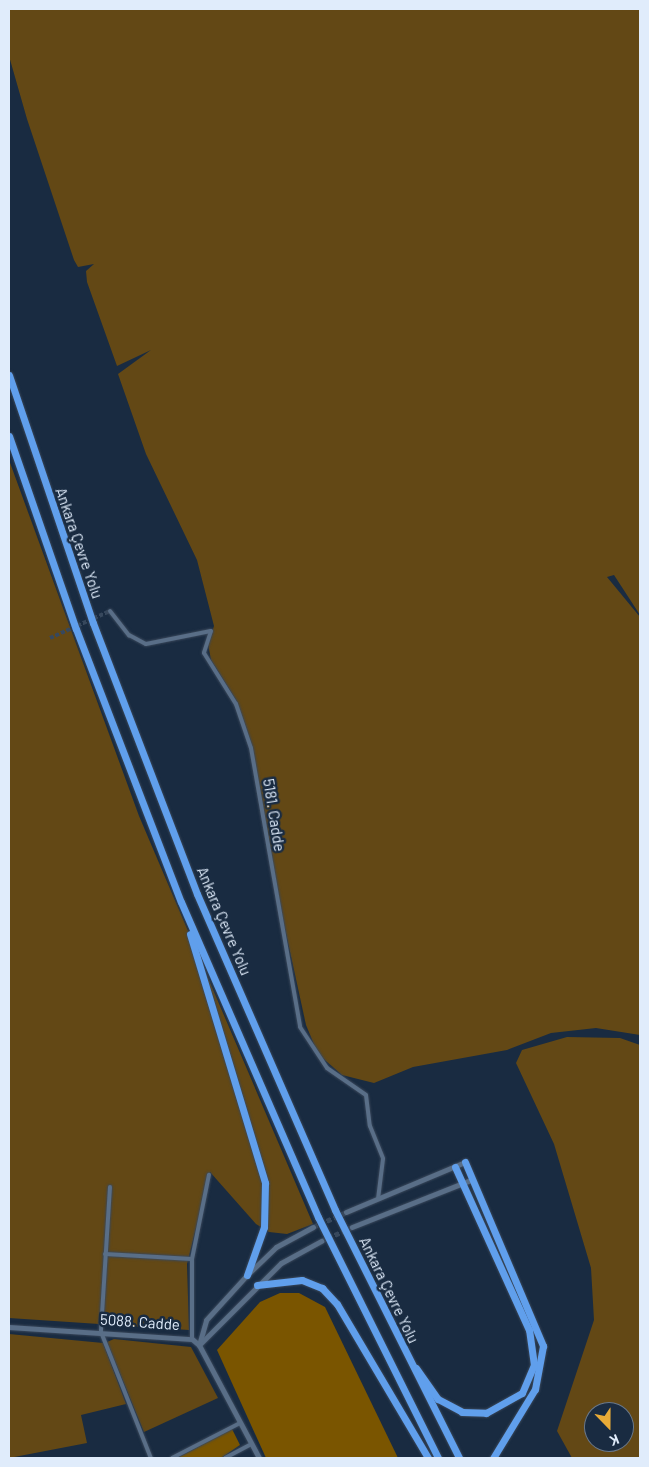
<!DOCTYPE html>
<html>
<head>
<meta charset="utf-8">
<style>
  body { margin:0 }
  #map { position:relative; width:649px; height:1467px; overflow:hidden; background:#192b41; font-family:Barlow,sans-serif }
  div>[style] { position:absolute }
  .green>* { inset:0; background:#634815 }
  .forest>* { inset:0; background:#7a5500 }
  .minor-tunnel>* { height:4px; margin-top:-2px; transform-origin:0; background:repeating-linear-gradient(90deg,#37485d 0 4px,transparent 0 6px) }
  .tertiary-tunnel>* { height:5px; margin-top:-2.5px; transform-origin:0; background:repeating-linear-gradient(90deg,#37485d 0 5px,transparent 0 7.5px) }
  .roads { filter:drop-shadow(0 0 1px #39475a) drop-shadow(0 0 1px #39475a) }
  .minor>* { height:4px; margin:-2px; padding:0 2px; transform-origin:2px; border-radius:2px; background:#596e87 }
  .tertiary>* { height:5px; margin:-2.5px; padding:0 2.5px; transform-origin:2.5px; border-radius:2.5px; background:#596e87 }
  .motorway>* { height:7px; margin:-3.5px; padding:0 3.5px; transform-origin:3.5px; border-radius:3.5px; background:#609fec }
  span { translate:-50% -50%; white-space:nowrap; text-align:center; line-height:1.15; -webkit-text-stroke:5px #192b41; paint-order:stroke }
  .street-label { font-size:15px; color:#e0ecfb }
  .frame { position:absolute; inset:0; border:10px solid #e0ecfb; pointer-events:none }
  .north { position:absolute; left:584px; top:1402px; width:50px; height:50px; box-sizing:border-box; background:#192b41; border:1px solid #69788b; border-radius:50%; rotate:158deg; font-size:14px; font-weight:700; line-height:20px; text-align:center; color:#e0ecfb }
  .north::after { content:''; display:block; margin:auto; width:18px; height:22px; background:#e8ab37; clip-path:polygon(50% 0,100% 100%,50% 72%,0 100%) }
</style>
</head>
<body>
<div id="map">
  <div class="green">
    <i style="clip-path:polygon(9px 9px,640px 9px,640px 615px,614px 575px,607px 577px,640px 617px,640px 1035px,596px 1028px,551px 1033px,507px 1050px,413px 1067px,374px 1083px,342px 1075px,318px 1054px,306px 1025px,284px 924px,250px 739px,236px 700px,211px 660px,208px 644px,214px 626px,197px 560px,146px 454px,118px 374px,151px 350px,117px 366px,87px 282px,86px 271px,94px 264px,78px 267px,74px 260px,27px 119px,9px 56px)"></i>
    <i style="clip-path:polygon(9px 460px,139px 816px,313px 1224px,287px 1234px,269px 1232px,256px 1224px,210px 1172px,187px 1264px,189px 1330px,9px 1318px)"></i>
    <i style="clip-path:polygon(evenodd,567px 1037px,620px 1038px,640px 1045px,640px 1458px,572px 1458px,557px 1431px,594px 1320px,591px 1268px,554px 1144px,516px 1063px,522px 1050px,567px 1037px,594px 1412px,624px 1412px,624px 1442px,594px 1442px,594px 1412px)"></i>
    <i style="clip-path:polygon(9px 1334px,103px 1343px,126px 1404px,81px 1415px,87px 1443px,9px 1458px)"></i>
    <i style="clip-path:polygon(114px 1339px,191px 1347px,218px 1398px,144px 1432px,107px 1342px)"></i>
  </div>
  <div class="forest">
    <i style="clip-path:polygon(280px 1293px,299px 1293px,325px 1307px,398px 1458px,266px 1458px,217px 1350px,260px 1302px)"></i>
    <i style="clip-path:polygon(232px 1429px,240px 1445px,221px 1458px,177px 1458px)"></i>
  </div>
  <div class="minor-tunnel">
    <i style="left:50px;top:638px;width:66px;rotate:-24.2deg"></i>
  </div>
  <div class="tertiary-tunnel">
    <i style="left:313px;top:1227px;width:36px;rotate:-24deg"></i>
    <i style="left:321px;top:1241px;width:34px;rotate:-24deg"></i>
  </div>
  <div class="roads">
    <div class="minor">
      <i style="left:110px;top:611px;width:31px;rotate:52deg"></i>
      <i style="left:129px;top:635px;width:19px;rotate:28deg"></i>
      <i style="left:146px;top:644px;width:66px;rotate:-11.3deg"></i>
      <i style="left:211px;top:631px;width:23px;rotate:108deg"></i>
      <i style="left:204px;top:653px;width:60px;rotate:57.9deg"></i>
      <i style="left:236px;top:704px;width:46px;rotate:71.2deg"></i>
      <i style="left:251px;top:748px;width:283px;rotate:80deg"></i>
      <i style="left:300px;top:1027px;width:49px;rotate:56.6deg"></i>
      <i style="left:327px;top:1068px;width:47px;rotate:34.7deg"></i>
      <i style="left:366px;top:1095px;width:31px;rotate:83deg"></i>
      <i style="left:370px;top:1126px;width:35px;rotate:68deg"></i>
      <i style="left:383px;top:1159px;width:40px;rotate:97.1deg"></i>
      <i style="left:110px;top:1187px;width:145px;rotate:93.6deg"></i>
      <i style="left:101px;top:1332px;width:136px;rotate:68.4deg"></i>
      <i style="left:105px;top:1254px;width:87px;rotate:3.3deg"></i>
      <i style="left:192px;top:1339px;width:80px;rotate:-90deg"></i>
      <i style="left:192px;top:1259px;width:86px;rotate:-78.6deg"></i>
      <i style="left:172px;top:1458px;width:76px;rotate:-27.2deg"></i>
      <i style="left:225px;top:1458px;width:30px;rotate:-28deg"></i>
    </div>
    <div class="tertiary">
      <i style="left:346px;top:1212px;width:129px;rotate:-22.8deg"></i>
      <i style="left:352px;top:1227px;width:130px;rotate:-21.6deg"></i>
      <i style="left:9px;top:1327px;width:183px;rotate:3.8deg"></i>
      <i style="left:192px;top:1339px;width:9px;rotate:41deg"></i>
      <i style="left:199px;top:1345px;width:128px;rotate:62deg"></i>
      <i style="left:201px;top:1343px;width:113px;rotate:-45deg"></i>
      <i style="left:281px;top:1263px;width:46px;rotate:-28.8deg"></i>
      <i style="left:199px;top:1345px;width:26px;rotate:-74deg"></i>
      <i style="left:206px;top:1320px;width:61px;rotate:-47.7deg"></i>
      <i style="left:247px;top:1275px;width:40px;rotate:-44deg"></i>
      <i style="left:276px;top:1247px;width:42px;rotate:-28.4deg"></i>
    </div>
    <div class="motorway">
      <i style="left:9px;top:375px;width:262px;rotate:71.3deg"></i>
      <i style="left:93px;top:623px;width:290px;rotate:69deg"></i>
      <i style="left:197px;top:894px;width:345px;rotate:66.4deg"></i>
      <i style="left:335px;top:1210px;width:277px;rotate:63.4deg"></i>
      <i style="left:9px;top:436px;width:204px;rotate:70.9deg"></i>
      <i style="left:76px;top:629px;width:292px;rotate:69deg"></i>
      <i style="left:181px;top:902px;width:344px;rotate:66.5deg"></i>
      <i style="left:318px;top:1217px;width:269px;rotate:63.5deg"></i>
      <i style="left:190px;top:934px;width:260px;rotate:73.2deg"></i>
      <i style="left:265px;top:1183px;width:44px;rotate:91.3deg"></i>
      <i style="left:264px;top:1227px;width:51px;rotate:109.5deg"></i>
      <i style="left:465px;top:1162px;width:200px;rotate:67deg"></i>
      <i style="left:543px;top:1346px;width:44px;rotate:100.5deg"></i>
      <i style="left:535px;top:1389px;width:81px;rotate:121.3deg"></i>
      <i style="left:257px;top:1285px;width:45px;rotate:-6.3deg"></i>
      <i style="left:302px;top:1280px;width:22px;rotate:22deg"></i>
      <i style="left:322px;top:1288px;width:22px;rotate:47deg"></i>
      <i style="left:337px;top:1304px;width:179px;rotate:59.4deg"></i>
      <i style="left:416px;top:1368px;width:38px;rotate:55deg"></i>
      <i style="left:438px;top:1399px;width:27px;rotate:28deg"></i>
      <i style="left:462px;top:1412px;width:24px;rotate:2deg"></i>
      <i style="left:486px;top:1413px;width:41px;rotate:-29.1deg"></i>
      <i style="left:522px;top:1393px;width:30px;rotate:-67deg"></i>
      <i style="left:534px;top:1365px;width:35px;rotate:-98deg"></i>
      <i style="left:529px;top:1330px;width:179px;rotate:-114.4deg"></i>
    </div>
  </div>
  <div class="street-label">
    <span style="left:79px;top:543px;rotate:71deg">Ankara Çevre Yolu</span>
    <span style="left:274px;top:815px;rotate:81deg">5181. Cadde</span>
    <span style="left:224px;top:921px;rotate:67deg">Ankara Çevre Yolu</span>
    <span style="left:389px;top:1290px;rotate:64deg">Ankara Çevre Yolu</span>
    <span style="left:140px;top:1322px;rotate:4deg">5088. Cadde</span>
  </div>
  <div class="frame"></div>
  <div class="north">K</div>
</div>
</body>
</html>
